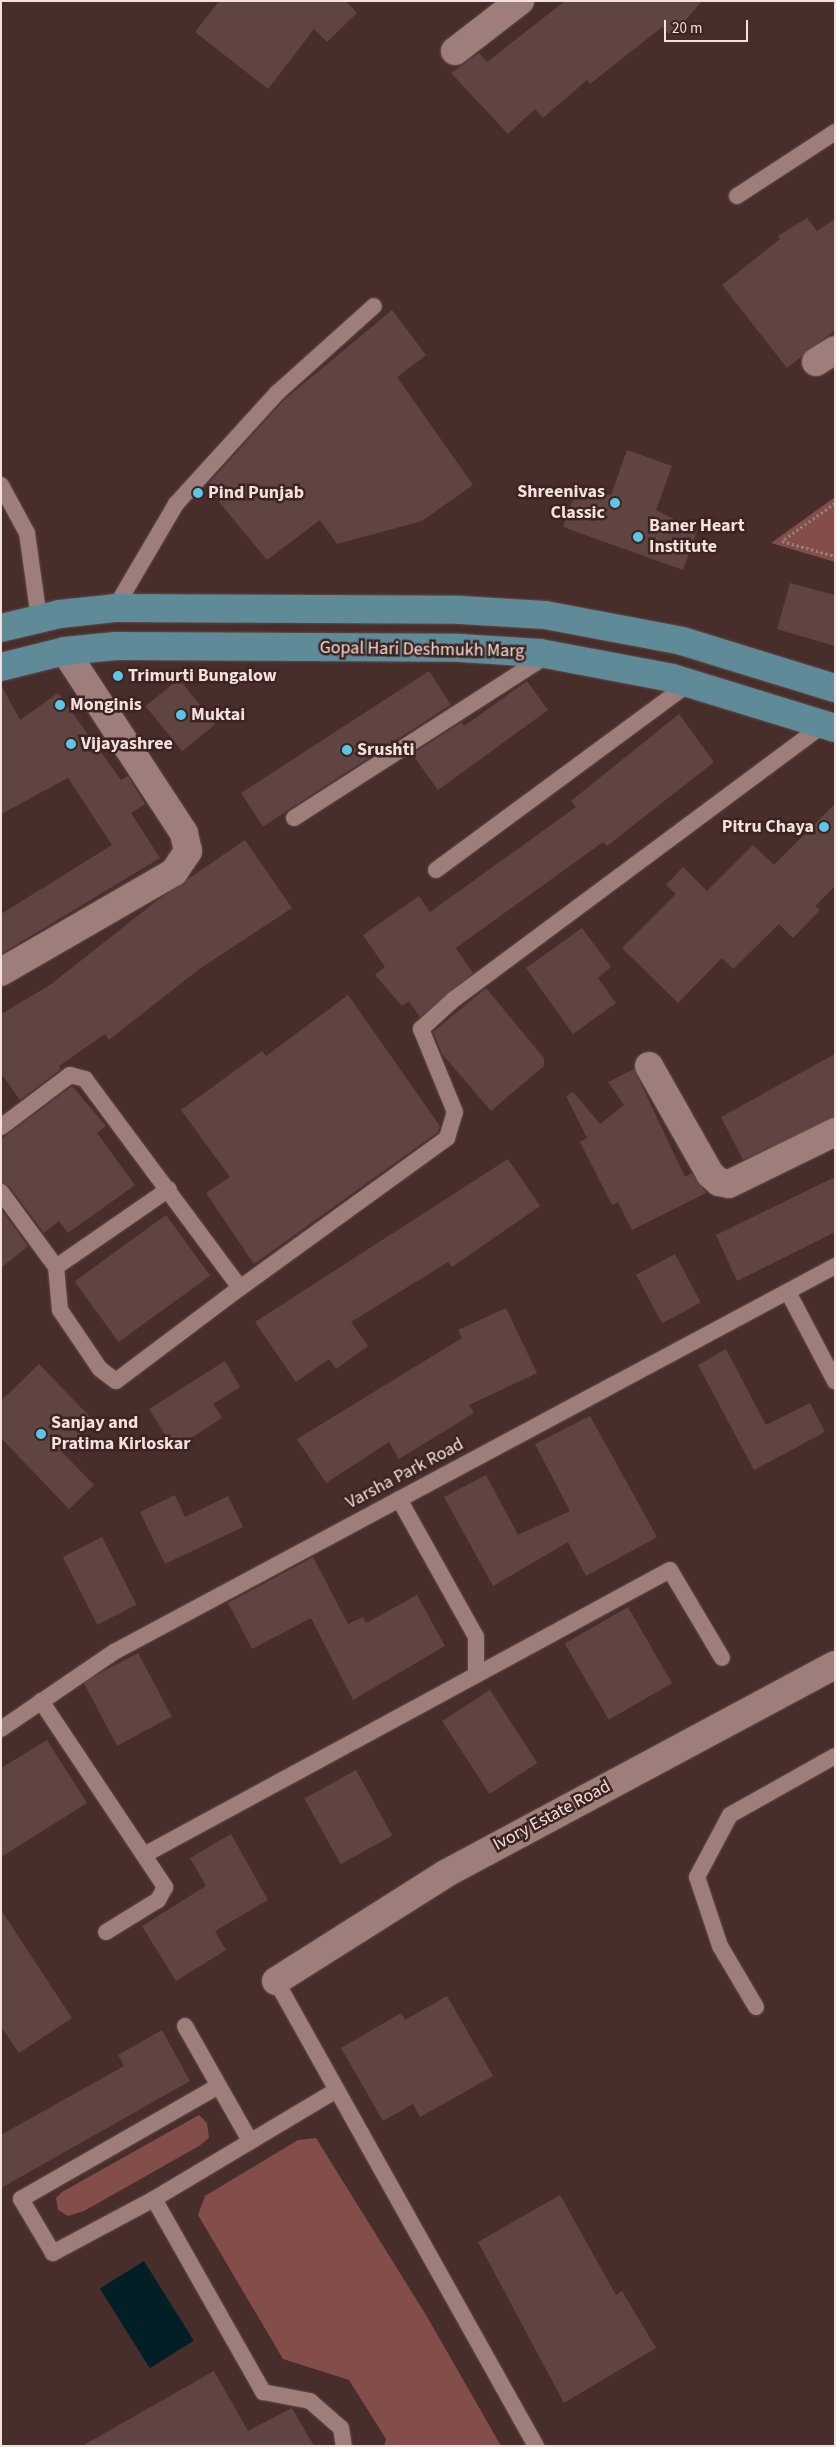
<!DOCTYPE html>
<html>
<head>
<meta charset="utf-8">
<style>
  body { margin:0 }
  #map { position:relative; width:836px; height:2447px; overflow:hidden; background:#482e2b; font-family:"Source Sans 3",sans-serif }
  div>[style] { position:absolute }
  .green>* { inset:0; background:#834d49 }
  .water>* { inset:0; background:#031f26; transform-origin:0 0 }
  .building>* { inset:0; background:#604441; transform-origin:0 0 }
  .path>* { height:3px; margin-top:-1.5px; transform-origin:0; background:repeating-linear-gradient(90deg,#957f7c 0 2.5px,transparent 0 5px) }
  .roads { filter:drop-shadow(0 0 1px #604a48) drop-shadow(0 0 1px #604a48) }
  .service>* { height:16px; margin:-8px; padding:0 8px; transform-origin:8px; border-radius:8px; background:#9d7e7a }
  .minor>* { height:28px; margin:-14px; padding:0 14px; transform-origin:14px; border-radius:14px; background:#9d7e7a }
  .primary>* { height:28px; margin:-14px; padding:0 14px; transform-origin:14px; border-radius:14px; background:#5f8a97 }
  .dots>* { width:14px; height:14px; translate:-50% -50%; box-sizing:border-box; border:2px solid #3d2421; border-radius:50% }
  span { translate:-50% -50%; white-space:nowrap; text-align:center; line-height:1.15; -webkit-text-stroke:5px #3d2421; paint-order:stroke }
  .poi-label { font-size:18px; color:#f2e1df; font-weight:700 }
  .left { translate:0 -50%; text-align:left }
  .right { translate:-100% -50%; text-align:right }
  .street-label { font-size:18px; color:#f2e1df }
  .frame { position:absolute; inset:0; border:2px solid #f2e1df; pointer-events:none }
  .scale { position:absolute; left:664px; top:20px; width:84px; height:22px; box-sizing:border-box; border:2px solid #f2e1df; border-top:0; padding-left:6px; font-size:15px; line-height:18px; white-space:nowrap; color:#f2e1df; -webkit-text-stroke:4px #3d2421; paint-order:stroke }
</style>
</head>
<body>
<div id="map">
  <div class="green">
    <i style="clip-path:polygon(835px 497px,835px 562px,771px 543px)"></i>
    <i style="clip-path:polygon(199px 2115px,207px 2123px,209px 2138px,199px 2146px,84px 2211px,68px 2216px,58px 2210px,56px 2198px,62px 2192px)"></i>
    <i style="clip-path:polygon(316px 2138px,426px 2315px,501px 2446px,384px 2446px,386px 2439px,349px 2380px,283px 2359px,198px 2215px,205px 2196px,298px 2140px)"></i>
  </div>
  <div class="water">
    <i style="left:144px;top:2261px;width:94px;height:52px;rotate:58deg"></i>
  </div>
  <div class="building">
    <i style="clip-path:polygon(219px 1px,346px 1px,357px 13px,327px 42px,314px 29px,268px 89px,195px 32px)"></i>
    <i style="clip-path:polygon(565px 1px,702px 1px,672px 36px,662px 27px,590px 84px,587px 80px,543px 118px,535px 109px,508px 134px,451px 73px,479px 53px,487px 62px)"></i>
    <i style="clip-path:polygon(807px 218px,817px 231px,835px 219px,835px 330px,787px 368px,722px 285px,780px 239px,778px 236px)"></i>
    <i style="clip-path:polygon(392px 310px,426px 355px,397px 377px,473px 485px,422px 521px,337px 544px,320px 520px,267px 560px,206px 486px,284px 400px)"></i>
    <i style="clip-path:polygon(627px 450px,672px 466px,656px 510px,697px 531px,683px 570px,563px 527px,577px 488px,611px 495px)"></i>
    <i style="clip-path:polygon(790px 583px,835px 595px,835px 646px,777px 629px)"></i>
    <i style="left:429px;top:671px;width:40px;height:224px;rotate:57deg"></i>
    <i style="left:179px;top:679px;width:58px;height:43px;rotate:51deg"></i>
    <i style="clip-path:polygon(527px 681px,548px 710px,438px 790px,412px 754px,462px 722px,464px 726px)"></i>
    <i style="clip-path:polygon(1px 685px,20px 720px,58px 693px,121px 780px,128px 776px,145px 804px,131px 813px,160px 858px,1px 954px,1px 914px,112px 845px,68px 778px,1px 814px)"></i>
    <i style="clip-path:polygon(679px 714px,714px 762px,607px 846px,603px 842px,456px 948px,473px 973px,420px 1017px,409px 1001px,402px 1006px,375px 975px,385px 967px,363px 935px,419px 896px,430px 912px,576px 807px,571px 801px)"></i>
    <i style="clip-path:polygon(835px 804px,835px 886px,815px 906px,820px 910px,793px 938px,779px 924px,733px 969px,722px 958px,678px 1003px,622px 948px,676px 894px,666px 885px,683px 867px,707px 891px,753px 845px,774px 865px)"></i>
    <i style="clip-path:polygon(245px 840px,292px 908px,198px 970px,109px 1040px,105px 1034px,59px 1066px,61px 1069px,20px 1100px,1px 1073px,1px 1014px,50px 985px,159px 899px)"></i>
    <i style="clip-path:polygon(582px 928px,611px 967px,598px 978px,616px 1003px,573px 1034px,526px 968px)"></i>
    <i style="clip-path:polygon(486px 988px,544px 1058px,544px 1066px,491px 1111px,442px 1054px,433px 1032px)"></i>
    <i style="clip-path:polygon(348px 995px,440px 1126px,438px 1132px,254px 1264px,206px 1193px,230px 1177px,181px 1110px,262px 1051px,266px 1056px)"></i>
    <i style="clip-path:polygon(835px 1054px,835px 1117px,743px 1160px,721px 1117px)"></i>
    <i style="clip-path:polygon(634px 1069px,685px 1177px,692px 1173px,706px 1193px,632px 1230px,618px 1202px,612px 1205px,580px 1142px,587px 1138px,566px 1096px,573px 1092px,600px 1124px,624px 1105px,608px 1082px)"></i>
    <i style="clip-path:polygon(72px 1086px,106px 1126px,97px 1133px,135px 1185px,68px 1233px,59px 1221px,44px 1233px,9px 1186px,1px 1182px,1px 1139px)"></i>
    <i style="clip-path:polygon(508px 1159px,540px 1206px,452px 1267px,448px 1262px,351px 1322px,368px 1346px,336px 1369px,329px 1359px,296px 1382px,255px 1322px)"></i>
    <i style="clip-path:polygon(835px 1177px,835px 1232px,737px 1281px,716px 1235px)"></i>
    <i style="clip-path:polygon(1px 1209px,28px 1246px,1px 1268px)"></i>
    <i style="left:166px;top:1215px;width:75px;height:113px;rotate:54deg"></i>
    <i style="left:675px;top:1254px;width:55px;height:44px;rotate:62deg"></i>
    <i style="clip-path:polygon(506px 1308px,537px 1373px,469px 1405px,474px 1413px,399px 1459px,389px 1442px,326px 1483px,297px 1439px,462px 1338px,458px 1330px)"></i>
    <i style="clip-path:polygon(726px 1349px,766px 1425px,810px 1403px,825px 1432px,754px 1470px,698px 1365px)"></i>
    <i style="clip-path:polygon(225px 1361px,240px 1387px,213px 1404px,222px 1418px,174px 1449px,149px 1409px)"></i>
    <i style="clip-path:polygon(39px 1364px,94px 1421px,62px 1452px,94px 1485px,69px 1509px,1px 1438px,1px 1401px)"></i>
    <i style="clip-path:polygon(590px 1416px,657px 1537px,586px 1576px,568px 1542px,493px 1586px,444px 1497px,486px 1475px,518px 1535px,570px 1511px,535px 1444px)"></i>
    <i style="clip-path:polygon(175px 1495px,185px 1517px,228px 1496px,243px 1527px,165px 1564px,140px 1512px)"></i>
    <i style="left:102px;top:1537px;width:76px;height:44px;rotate:63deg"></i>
    <i style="clip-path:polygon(313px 1557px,348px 1624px,363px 1617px,366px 1623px,417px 1595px,445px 1646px,353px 1700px,311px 1618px,252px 1649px,228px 1603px)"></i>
    <i style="left:628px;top:1607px;width:88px;height:73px;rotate:60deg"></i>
    <i style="left:138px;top:1653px;width:72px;height:62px;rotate:62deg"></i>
    <i style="left:490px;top:1690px;width:87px;height:57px;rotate:57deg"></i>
    <i style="clip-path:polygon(47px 1740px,87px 1803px,1px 1857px,1px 1768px)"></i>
    <i style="left:356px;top:1770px;width:75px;height:59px;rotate:61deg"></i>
    <i style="clip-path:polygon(231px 1834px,268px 1900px,215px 1931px,226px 1950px,176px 1981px,142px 1926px,206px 1886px,190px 1858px)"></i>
    <i style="clip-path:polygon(1px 1910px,72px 2018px,19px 2053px,1px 2027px)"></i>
    <i style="clip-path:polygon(447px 1996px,493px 2076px,420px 2117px,413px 2104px,383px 2121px,341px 2048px,401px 2013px,405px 2020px)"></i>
    <i style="clip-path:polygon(162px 2030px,190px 2081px,1px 2188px,1px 2135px,124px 2066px,118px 2055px)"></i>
    <i style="clip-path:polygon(560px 2195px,616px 2295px,622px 2291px,656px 2348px,564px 2403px,478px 2242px)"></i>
    <i style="clip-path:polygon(214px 2371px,248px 2431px,292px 2408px,314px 2446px,82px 2446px)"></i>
  </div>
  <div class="path">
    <i style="left:835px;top:503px;width:65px;rotate:144.4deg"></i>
    <i style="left:782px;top:541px;width:55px;rotate:15.8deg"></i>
  </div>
  <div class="roads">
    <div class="service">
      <i style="left:737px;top:196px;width:117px;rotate:-33.1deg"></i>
      <i style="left:1px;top:485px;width:55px;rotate:61.6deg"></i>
      <i style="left:27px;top:533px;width:86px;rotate:82deg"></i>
      <i style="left:115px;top:608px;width:121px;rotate:-59.6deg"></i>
      <i style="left:176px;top:504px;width:150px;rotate:-47.7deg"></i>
      <i style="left:277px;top:393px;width:130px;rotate:-41.9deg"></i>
      <i style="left:294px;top:818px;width:303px;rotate:-32.7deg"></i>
      <i style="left:436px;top:870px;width:315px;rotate:-36.4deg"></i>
      <i style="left:1px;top:1127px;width:86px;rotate:-37deg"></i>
      <i style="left:70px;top:1075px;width:16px;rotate:15deg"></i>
      <i style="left:85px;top:1079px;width:260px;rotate:53.4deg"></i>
      <i style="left:240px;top:1288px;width:256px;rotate:-35.9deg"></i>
      <i style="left:447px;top:1138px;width:27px;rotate:-73deg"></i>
      <i style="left:455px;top:1112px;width:90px;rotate:-112.3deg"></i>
      <i style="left:421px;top:1029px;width:43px;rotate:-42.2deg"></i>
      <i style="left:453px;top:1000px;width:463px;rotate:-36.6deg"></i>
      <i style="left:1px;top:1192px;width:93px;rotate:53.7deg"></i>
      <i style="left:56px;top:1267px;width:43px;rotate:84.7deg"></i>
      <i style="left:60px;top:1310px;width:71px;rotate:55.9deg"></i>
      <i style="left:100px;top:1369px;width:20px;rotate:37deg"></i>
      <i style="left:116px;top:1381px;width:155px;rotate:-36.9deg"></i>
      <i style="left:56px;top:1267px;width:137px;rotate:-34.6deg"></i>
      <i style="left:788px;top:1292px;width:101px;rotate:62.2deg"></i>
      <i style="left:399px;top:1499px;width:158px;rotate:60.8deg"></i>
      <i style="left:476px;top:1637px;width:38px;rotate:90deg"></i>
      <i style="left:41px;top:1701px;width:224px;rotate:56.3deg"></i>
      <i style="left:165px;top:1887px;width:15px;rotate:118deg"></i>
      <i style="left:158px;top:1900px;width:61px;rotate:148.4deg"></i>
      <i style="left:1px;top:1729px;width:137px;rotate:-34.3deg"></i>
      <i style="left:114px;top:1652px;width:818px;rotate:-28.16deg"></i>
      <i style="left:144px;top:1855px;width:598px;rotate:-28.45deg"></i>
      <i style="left:670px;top:1570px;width:102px;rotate:59.4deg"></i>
      <i style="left:276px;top:1981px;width:533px;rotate:60.79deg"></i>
      <i style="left:756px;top:2007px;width:71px;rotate:-120.5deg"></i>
      <i style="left:720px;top:1946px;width:73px;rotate:-108.4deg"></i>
      <i style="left:697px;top:1877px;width:70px;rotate:-62deg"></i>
      <i style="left:730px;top:1815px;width:120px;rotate:-29.3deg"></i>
      <i style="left:185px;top:2026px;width:132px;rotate:60.5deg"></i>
      <i style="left:335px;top:2091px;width:211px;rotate:149.2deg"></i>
      <i style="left:154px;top:2199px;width:222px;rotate:60.5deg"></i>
      <i style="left:263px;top:2392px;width:48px;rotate:10.8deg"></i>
      <i style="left:310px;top:2401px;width:41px;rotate:41.1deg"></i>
      <i style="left:341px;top:2428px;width:18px;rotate:81deg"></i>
      <i style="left:154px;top:2199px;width:115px;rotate:151.9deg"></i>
      <i style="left:53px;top:2253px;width:63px;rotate:-120.7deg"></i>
      <i style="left:21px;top:2199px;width:227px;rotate:-29.8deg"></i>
    </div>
    <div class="minor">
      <i style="left:455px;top:51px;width:82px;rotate:-37.6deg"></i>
      <i style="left:816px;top:362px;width:22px;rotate:-32deg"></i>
      <i style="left:1px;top:972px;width:200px;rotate:-30deg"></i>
      <i style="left:174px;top:872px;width:25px;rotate:-56deg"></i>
      <i style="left:188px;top:851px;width:18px;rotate:-103deg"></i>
      <i style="left:184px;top:833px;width:217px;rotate:-123.2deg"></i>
      <i style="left:649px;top:1066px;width:124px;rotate:60.5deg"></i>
      <i style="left:710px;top:1174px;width:12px;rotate:42deg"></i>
      <i style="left:719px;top:1182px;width:10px;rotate:11deg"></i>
      <i style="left:729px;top:1184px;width:118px;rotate:-26.1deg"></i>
      <i style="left:276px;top:1981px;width:200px;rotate:-32.3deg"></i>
      <i style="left:445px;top:1874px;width:442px;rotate:-28.2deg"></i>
    </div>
    <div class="primary">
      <i style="left:1px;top:628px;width:61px;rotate:-13.3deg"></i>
      <i style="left:60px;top:614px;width:55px;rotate:-6.2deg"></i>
      <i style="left:115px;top:608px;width:346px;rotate:0.3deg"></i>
      <i style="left:461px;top:610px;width:84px;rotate:3.4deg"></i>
      <i style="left:545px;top:615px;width:139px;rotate:10.7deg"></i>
      <i style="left:682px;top:641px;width:160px;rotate:17.1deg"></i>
      <i style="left:1px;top:667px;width:66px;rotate:-14deg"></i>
      <i style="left:65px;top:651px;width:51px;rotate:-5.6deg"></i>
      <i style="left:116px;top:646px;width:344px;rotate:0.3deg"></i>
      <i style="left:460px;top:648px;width:80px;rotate:3.6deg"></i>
      <i style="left:540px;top:653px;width:134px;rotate:10.7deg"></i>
      <i style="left:672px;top:678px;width:170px;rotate:17.1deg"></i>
    </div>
  </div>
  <div class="dots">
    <i style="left:198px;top:493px;background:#5ac8e5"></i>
    <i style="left:615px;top:503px;background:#5ac8e5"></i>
    <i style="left:638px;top:537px;background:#5ac8e5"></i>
    <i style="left:118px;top:676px;background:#5ac8e5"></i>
    <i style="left:60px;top:705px;background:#5ac8e5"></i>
    <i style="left:181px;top:715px;background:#5ac8e5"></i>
    <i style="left:71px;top:744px;background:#5ac8e5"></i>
    <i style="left:347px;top:750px;background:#5ac8e5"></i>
    <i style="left:824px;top:827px;background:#5ac8e5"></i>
    <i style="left:41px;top:1434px;background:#5ac8e5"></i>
  </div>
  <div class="poi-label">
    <span class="left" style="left:208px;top:493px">Pind Punjab</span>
    <span class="right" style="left:605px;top:503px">Shreenivas<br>Classic</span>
    <span class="left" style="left:649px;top:537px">Baner Heart<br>Institute</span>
    <span class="left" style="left:128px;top:676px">Trimurti Bungalow</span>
    <span class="left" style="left:70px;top:705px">Monginis</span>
    <span class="left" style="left:191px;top:715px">Muktai</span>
    <span class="left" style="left:81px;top:744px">Vijayashree</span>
    <span class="left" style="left:357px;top:750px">Srushti</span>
    <span class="right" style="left:814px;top:827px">Pitru Chaya</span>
    <span class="left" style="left:51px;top:1434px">Sanjay and<br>Pratima Kirloskar</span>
  </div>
  <div class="street-label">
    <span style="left:422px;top:650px;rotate:1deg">Gopal Hari Deshmukh Marg</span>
    <span style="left:405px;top:1474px;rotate:-28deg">Varsha Park Road</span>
    <span style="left:552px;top:1816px;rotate:-28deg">Ivory Estate Road</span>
  </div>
  <div class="frame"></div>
  <div class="scale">20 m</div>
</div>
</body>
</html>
